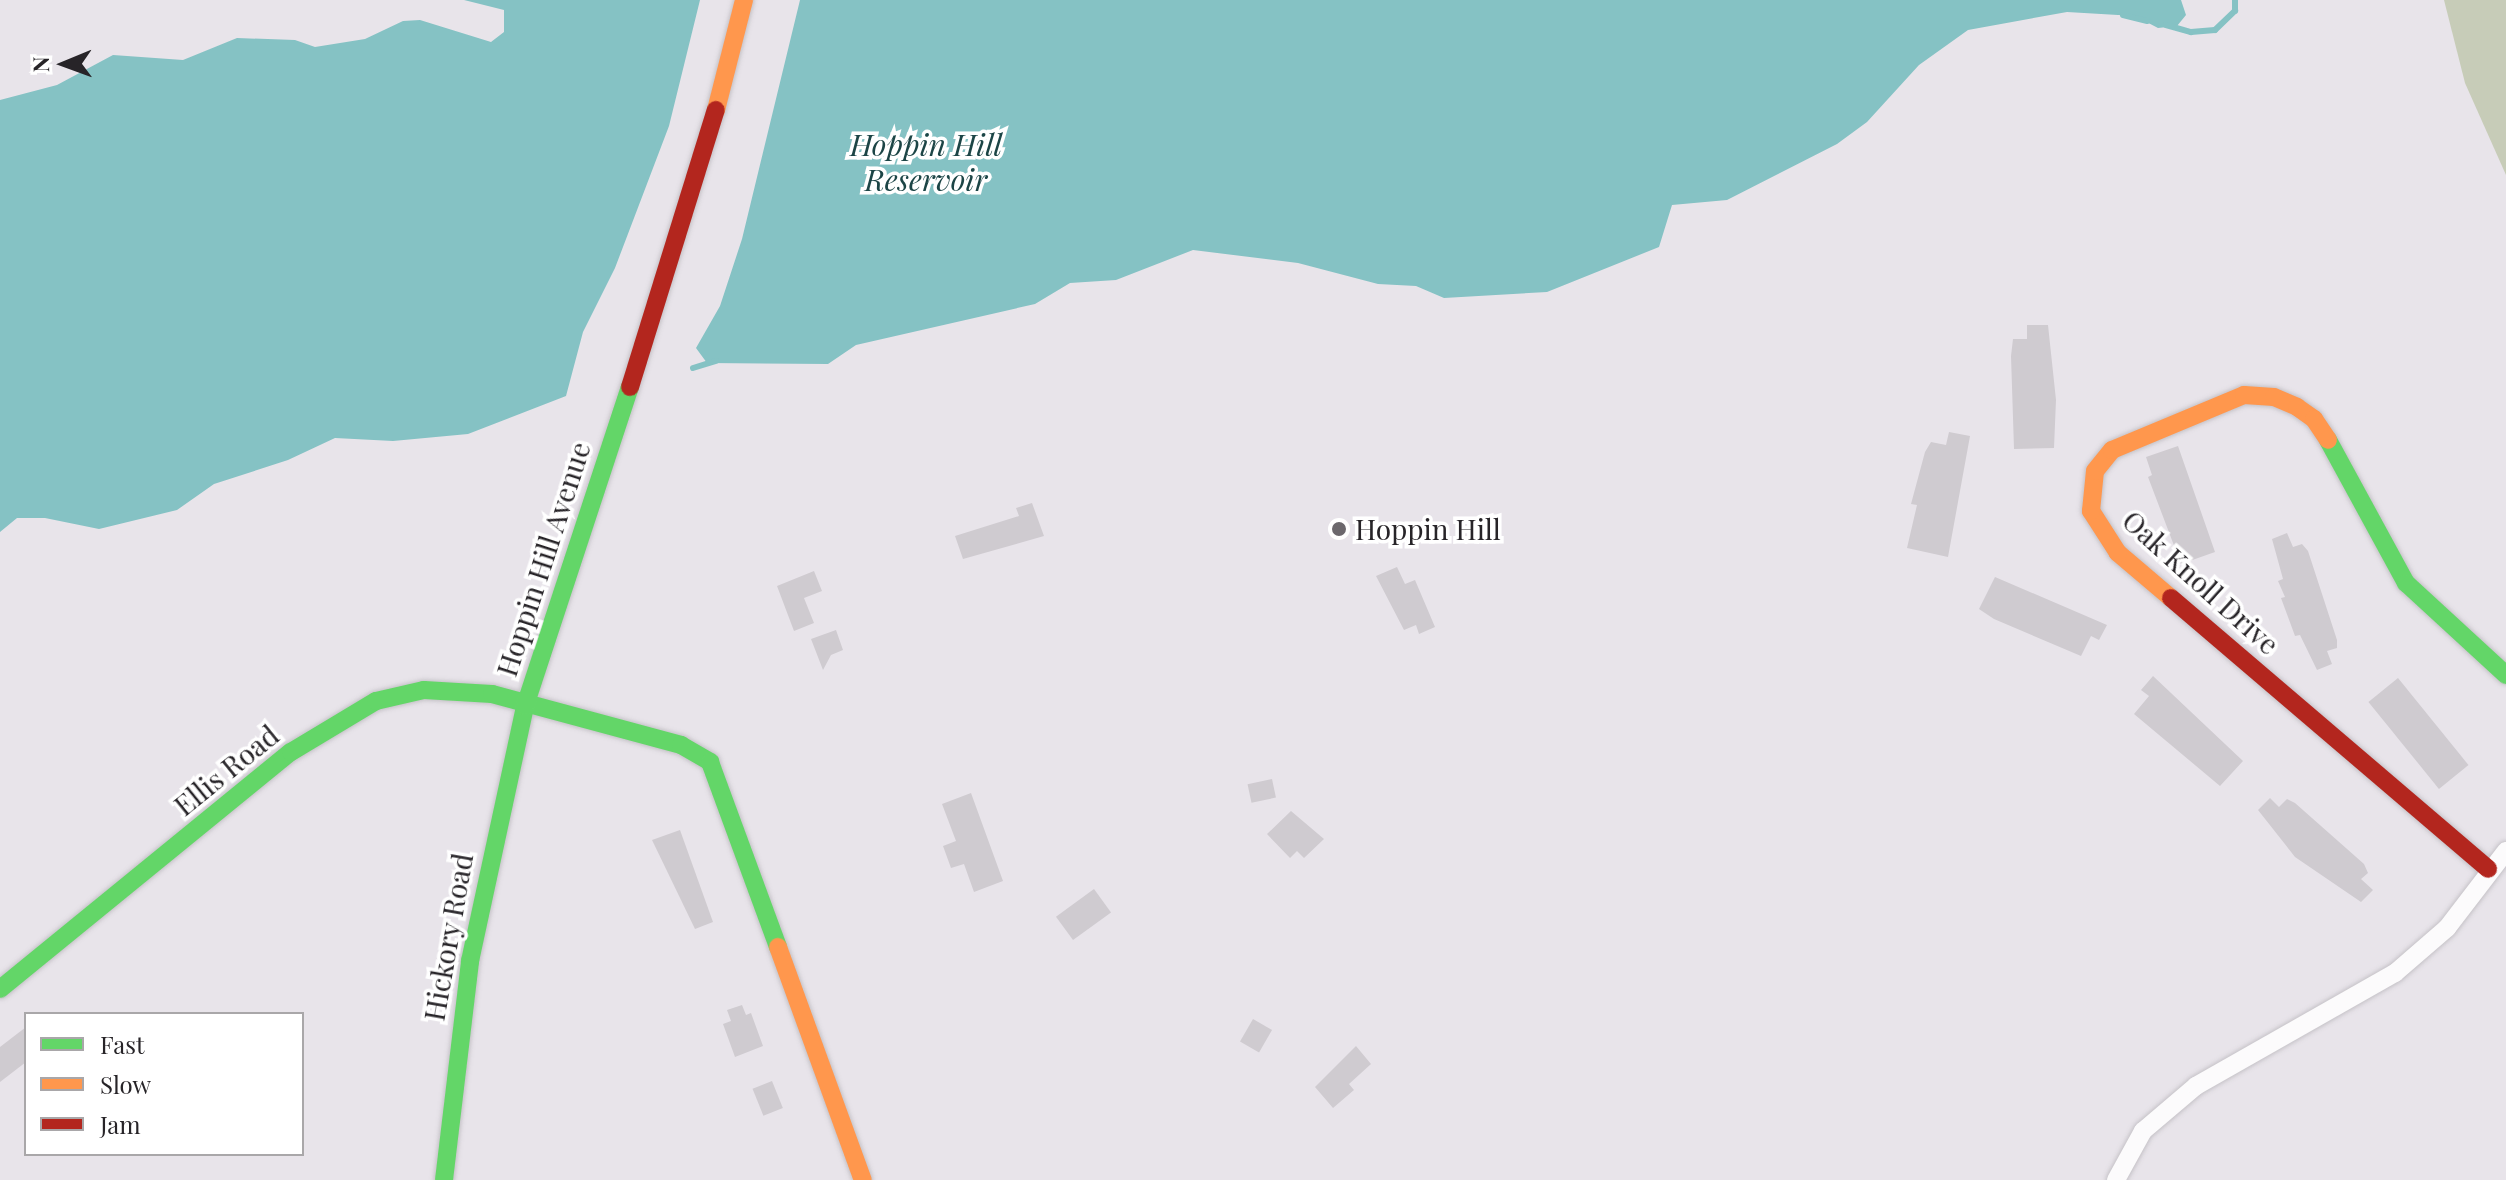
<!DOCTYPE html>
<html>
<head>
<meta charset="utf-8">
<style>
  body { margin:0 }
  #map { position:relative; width:2506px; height:1180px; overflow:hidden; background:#e8e4ea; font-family:"Playfair Display",serif }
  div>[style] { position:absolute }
  .green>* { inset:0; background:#c7ccb8 }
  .water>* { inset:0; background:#85c2c4 }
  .stream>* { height:6px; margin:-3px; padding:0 3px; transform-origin:3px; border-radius:3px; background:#85c2c4 }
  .building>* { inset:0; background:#cfcbd0; transform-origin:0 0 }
  .roads { filter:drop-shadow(0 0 2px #c5c2c7) drop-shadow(0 0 2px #c5c2c7) }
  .street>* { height:18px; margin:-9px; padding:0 9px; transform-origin:9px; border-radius:9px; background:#fcfbfc }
  .fast>* { height:18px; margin:-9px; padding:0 9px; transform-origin:9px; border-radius:9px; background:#63d668 }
  .slow>* { height:18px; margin:-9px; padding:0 9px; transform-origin:9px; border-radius:9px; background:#ff974d }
  .jam>* { height:18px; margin:-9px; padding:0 9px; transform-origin:9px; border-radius:9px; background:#b3261e }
  .dots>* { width:22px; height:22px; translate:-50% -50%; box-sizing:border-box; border:4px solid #fff; border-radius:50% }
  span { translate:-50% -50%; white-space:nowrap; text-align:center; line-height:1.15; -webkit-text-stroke:7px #fff; paint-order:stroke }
  .poi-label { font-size:28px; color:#272428 }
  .left { translate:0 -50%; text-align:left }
  .street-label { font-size:28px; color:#272428 }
  .water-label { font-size:30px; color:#1c4546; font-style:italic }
  .legend { position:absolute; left:24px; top:1012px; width:280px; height:144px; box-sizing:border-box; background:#fff; border:2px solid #a9a7a9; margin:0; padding:10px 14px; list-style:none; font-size:24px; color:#272428 }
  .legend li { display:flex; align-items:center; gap:16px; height:40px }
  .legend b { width:40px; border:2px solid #a9a7a9 }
  .north { position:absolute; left:24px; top:24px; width:80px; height:80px; -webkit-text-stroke:6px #fff; paint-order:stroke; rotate:269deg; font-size:22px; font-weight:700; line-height:32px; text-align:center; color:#272428 }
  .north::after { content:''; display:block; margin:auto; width:28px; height:36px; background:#272428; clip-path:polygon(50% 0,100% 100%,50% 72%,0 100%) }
</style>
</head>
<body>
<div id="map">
  <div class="green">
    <i style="clip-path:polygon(2444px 0,2506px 0,2506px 175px,2465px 83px)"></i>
  </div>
  <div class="water">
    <i style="clip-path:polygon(464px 0,700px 0,669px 126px,615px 268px,583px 332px,566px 396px,468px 434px,393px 441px,335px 438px,288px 460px,214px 484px,177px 510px,99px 529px,45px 518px,17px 518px,0 532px,0 100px,57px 85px,113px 55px,183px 60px,237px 38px,295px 40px,315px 47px,365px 39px,403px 21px,420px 20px,491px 42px,504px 32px,504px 10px)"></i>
    <i style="clip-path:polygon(800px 0,2181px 0,2186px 15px,2177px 26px,2158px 28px,2135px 16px,2067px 12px,1968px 30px,1919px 65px,1867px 122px,1837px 144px,1727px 200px,1672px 205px,1659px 247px,1547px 292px,1444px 298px,1416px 286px,1378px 284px,1298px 263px,1193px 250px,1116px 280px,1070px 283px,1035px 304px,856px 345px,828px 364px,707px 363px,696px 348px,720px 306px,742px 239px)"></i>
  </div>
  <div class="stream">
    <i style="left:2123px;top:15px;width:25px;rotate:14deg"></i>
    <i style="left:2166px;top:25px;width:26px;rotate:16deg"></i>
    <i style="left:2191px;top:32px;width:24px;rotate:-5deg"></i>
    <i style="left:2215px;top:30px;width:28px;rotate:-44deg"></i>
    <i style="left:2235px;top:11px;width:11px;rotate:-90deg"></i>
    <i style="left:693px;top:368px;width:24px;rotate:-17deg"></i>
  </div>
  <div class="building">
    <i style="clip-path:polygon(2027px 325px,2048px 325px,2056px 400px,2054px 448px,2014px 449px,2011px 356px,2013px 339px,2027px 339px)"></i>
    <i style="clip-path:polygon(1949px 432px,1970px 436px,1948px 557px,1907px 548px,1917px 505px,1911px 504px,1925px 452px,1931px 442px,1946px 445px)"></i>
    <i style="clip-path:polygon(2178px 446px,2215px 552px,2181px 564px,2148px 477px,2152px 475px,2146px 457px)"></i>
    <i style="clip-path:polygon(1032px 503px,1044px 536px,963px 559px,955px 536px,1019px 516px,1016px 508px)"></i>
    <i style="clip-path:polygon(2287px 533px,2293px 547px,2302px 544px,2308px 551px,2337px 640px,2337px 648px,2327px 651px,2332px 664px,2317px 670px,2300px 635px,2295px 636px,2281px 598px,2285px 597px,2278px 581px,2283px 579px,2272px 539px)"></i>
    <i style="clip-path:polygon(1397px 567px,1405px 584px,1415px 580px,1435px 627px,1419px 634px,1416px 625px,1404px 630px,1376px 576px)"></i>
    <i style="clip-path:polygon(814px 571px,822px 591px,804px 598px,814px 623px,794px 631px,777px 586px)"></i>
    <i style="clip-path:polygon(1995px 577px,2107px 625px,2099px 640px,2091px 636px,2081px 656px,1994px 619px,1979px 609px)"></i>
    <i style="clip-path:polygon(836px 630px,843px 650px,831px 655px,823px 670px,811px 639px)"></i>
    <i style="clip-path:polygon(2153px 676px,2243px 761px,2220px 786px,2134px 714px,2149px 696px,2141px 690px)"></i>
    <i style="left:2398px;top:678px;width:112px;height:38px;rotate:51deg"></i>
    <i style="left:1272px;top:779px;width:19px;height:25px;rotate:78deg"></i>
    <i style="clip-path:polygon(971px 793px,1003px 881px,974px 892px,964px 864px,951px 868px,943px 846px,956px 841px,942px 804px)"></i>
    <i style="clip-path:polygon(2270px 798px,2279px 807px,2287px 799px,2295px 803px,2364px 864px,2368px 873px,2361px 879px,2373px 890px,2361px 902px,2295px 857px,2258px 810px)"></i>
    <i style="clip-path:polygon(1291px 811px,1324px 839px,1304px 858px,1297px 851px,1290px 858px,1267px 834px)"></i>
    <i style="clip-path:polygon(680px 830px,713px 922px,695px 929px,652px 840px)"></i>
    <i style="left:1094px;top:889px;width:29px;height:47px;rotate:54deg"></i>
    <i style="clip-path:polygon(742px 1005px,746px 1015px,751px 1013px,763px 1046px,735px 1057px,723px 1024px,731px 1021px,727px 1010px)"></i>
    <i style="left:1253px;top:1019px;width:22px;height:26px;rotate:30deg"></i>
    <i style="clip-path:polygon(26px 1027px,26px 1062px,0 1082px,0 1047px)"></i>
    <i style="clip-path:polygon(1356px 1046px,1371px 1064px,1349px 1084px,1354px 1090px,1333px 1108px,1315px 1087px)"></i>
    <i style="left:772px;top:1081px;width:29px;height:21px;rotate:68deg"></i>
  </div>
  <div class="roads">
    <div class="street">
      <i style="left:2116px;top:1180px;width:56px;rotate:-61.1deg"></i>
      <i style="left:2143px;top:1131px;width:70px;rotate:-40.3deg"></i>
      <i style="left:2196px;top:1086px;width:229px;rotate:-29.6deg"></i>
      <i style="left:2395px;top:973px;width:69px;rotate:-40.9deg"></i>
      <i style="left:2447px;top:928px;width:97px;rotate:-52.5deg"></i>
    </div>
    <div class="fast">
      <i style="left:2328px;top:440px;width:163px;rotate:61.4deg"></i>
      <i style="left:2406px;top:583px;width:136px;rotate:42.6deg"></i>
      <i style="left:0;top:989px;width:375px;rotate:-39.2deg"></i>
      <i style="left:291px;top:752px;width:99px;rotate:-31deg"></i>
      <i style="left:376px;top:701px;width:49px;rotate:-12.9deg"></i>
      <i style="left:424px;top:690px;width:68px;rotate:3.4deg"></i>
      <i style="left:492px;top:694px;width:196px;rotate:15.1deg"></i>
      <i style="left:681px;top:745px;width:34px;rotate:30deg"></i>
      <i style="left:710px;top:762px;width:197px;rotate:69.8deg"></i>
      <i style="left:444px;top:1180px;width:221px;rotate:-83.2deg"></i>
      <i style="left:470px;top:961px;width:261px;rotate:-77.8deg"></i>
      <i style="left:525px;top:706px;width:336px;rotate:-71.8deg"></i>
    </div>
    <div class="slow">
      <i style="left:716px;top:110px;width:114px;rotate:-75.7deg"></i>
      <i style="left:2171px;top:598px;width:70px;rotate:-139.7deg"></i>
      <i style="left:2118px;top:553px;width:50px;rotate:-122.7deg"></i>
      <i style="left:2091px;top:511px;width:40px;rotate:-84.3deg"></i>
      <i style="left:2095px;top:471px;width:27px;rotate:-51deg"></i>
      <i style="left:2112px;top:450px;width:143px;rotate:-22.6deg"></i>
      <i style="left:2244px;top:395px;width:30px;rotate:4deg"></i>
      <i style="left:2274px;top:397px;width:25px;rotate:23deg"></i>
      <i style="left:2297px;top:407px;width:21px;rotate:35deg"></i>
      <i style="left:2314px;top:419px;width:25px;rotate:56deg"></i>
      <i style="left:778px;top:947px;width:248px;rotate:70deg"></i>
    </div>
    <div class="jam">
      <i style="left:630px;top:387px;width:290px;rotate:-72.8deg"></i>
      <i style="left:2171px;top:598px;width:417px;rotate:40.5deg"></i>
    </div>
  </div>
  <div class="dots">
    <i style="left:1339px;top:529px;background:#6b676c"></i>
  </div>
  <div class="poi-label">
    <span class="left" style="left:1355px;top:529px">Hoppin Hill</span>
  </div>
  <div class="street-label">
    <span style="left:543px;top:559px;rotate:-72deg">Hoppin Hill Avenue</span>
    <span style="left:2201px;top:582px;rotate:42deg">Oak Knoll Drive</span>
    <span style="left:226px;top:770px;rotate:-39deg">Ellis Road</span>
    <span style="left:448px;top:937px;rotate:-80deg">Hickory Road</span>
  </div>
  <div class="water-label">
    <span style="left:926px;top:161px">Hoppin Hill<br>Reservoir</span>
  </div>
  <ul class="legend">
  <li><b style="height:10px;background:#63d668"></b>Fast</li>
  <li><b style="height:10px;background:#ff974d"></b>Slow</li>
  <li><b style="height:10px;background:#b3261e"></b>Jam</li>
  </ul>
  <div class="north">N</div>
</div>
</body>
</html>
